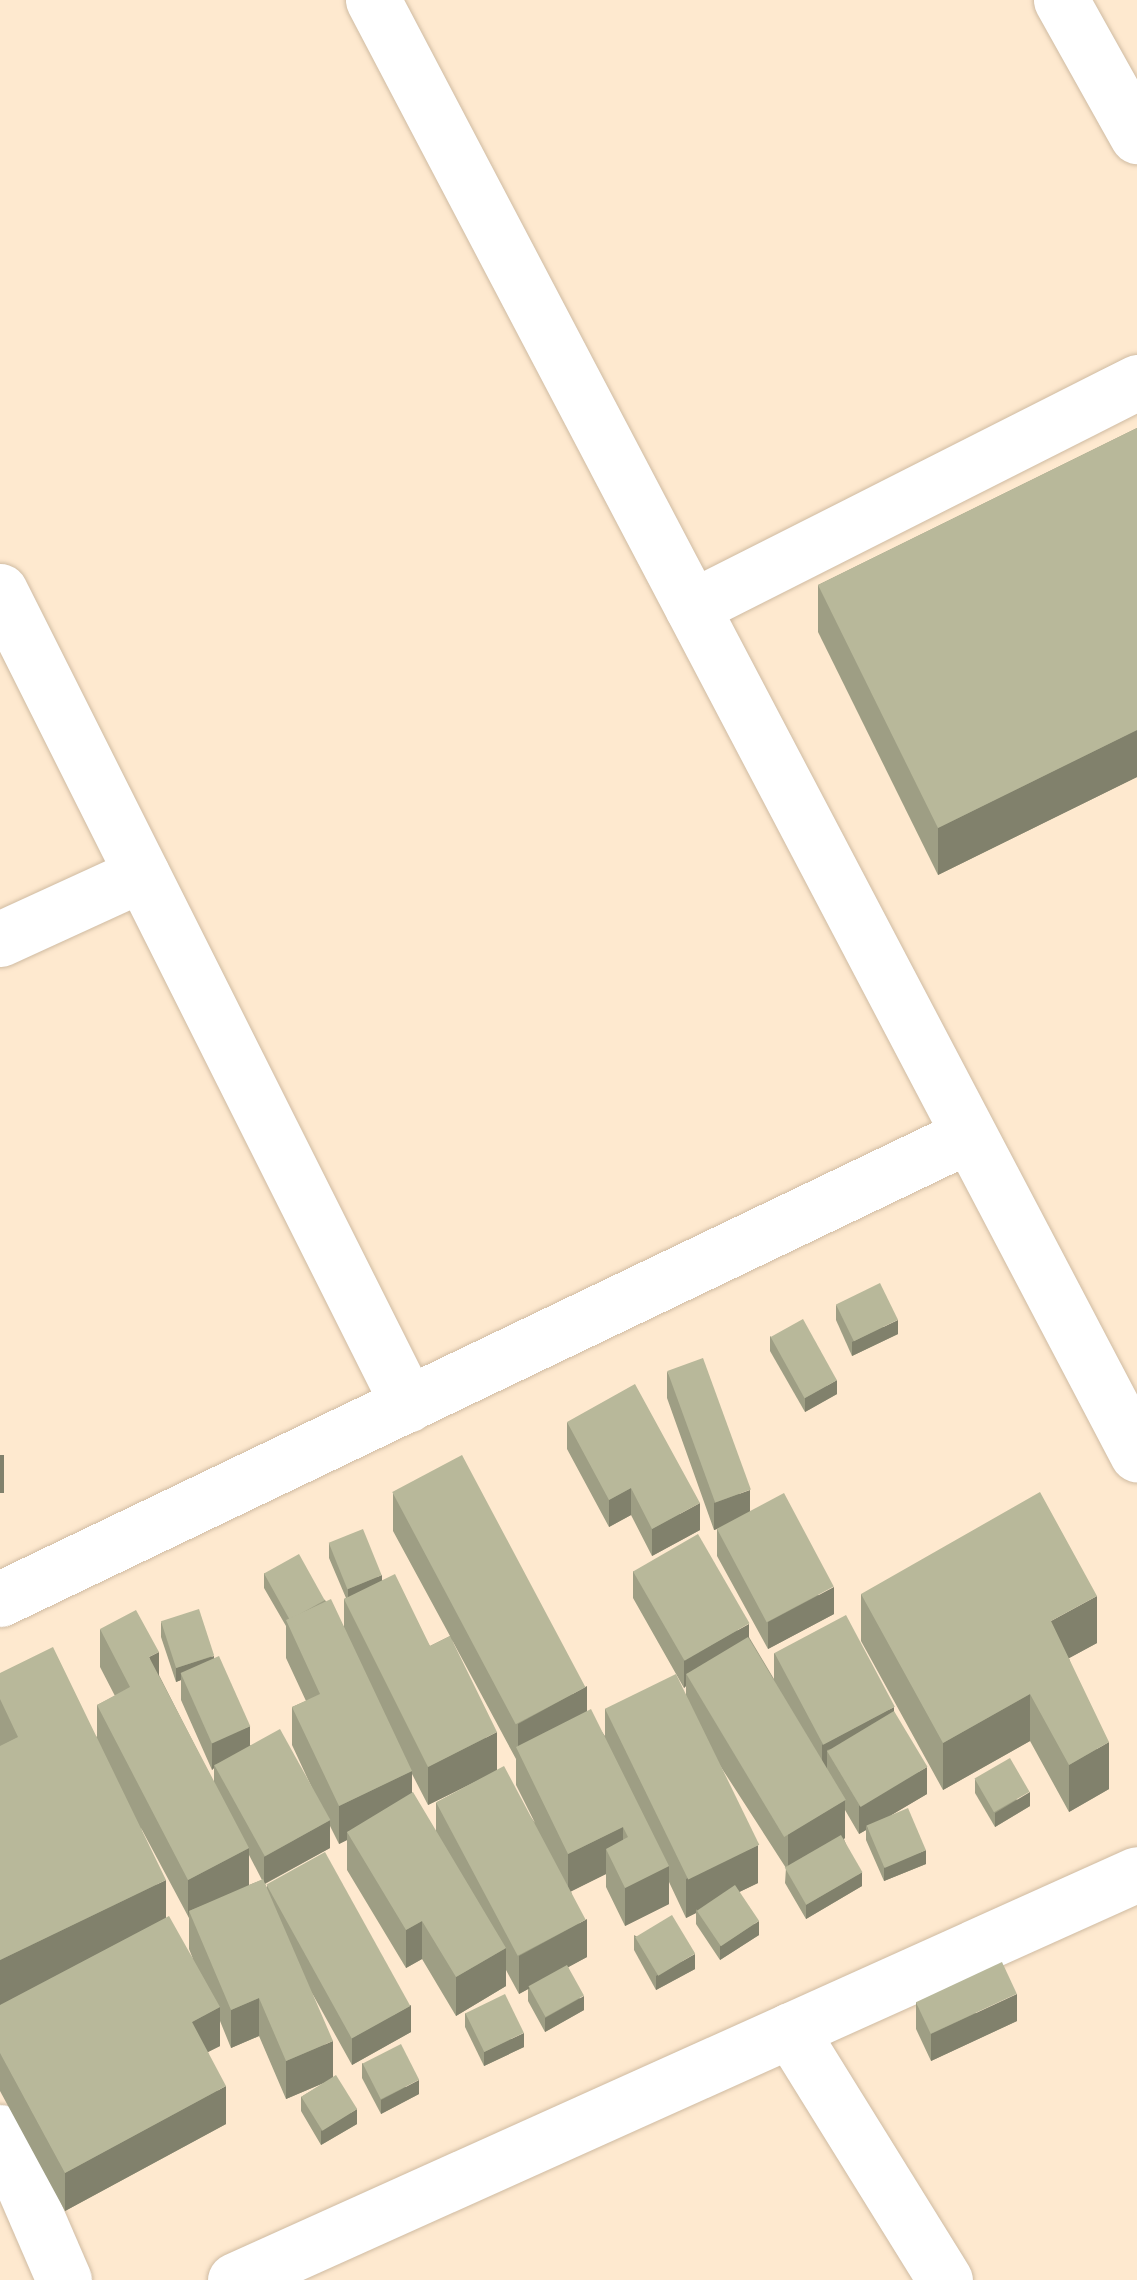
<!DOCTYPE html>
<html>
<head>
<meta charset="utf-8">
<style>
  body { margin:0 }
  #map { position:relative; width:1137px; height:2280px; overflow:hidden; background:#fee9cf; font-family:"Fira Sans Condensed",sans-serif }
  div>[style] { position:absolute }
  .roads { filter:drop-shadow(0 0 2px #cfbba2) drop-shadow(0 0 2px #cfbba2) }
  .street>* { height:55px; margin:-27.5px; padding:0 27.5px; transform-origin:27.5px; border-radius:27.5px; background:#fff }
  .wall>* { inset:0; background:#9e9e84 }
  .shaded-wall>* { inset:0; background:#81816c; transform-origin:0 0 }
  .building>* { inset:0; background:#b8b89a; transform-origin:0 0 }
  span { translate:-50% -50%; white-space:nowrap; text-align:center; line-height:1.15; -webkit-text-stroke:10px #fee9cf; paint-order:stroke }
</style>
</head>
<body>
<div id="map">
  <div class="roads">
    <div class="street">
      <i style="left:373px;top:0;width:1643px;rotate:62.28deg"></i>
      <i style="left:1061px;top:0;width:156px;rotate:60.8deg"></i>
      <i style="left:0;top:591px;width:910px;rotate:63.35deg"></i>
      <i style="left:692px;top:607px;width:499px;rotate:-26.8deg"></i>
      <i style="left:0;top:939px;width:156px;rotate:-24.6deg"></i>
      <i style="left:0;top:1599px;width:1074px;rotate:-25.59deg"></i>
      <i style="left:790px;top:2030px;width:294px;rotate:58.2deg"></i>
      <i style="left:0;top:2132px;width:161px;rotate:66.6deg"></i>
      <i style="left:235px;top:2280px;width:989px;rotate:-24.23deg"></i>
    </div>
  </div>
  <div class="wall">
    <i style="clip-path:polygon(1137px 428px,1137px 777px,938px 875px,818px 632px,818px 585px)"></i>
    <i style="clip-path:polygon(836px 1305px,898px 1334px,852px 1356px,836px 1320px)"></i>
    <i style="clip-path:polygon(770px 1336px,837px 1394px,805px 1412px,770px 1351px)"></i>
    <i style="clip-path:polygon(667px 1371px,750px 1511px,834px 1614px,768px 1649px,717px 1556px,717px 1529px,714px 1530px,667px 1398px)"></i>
    <i style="clip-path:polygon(567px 1422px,700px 1530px,652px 1556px,631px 1515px,609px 1527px,567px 1449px)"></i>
    <i style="clip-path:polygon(evenodd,393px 1493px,587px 1711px,605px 1736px,605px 1709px,686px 1695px,686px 1686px,684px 1688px,633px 1598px,633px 1571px,749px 1637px,774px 1679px,774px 1653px,894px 1712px,927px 1794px,891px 1815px,926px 1864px,884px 1881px,866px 1840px,866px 1830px,859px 1834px,845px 1810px,845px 1838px,844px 1839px,862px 1886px,806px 1919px,785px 1883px,786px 1868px,719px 1764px,758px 1883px,739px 1892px,759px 1935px,720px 1960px,696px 1924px,696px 1913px,686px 1918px,669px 1882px,669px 1904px,625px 1926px,606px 1887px,606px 1874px,571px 1891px,587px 1957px,568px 1967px,584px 2010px,545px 2032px,528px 2001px,528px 1989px,519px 1994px,506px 1970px,506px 1986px,456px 2016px,422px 1959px,406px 1968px,347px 1870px,347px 1840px,339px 1844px,330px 1826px,330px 1848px,265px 1884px,267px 1888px,267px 1885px,411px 2032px,352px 2065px,312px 1993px,333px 2078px,357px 2124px,321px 2145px,301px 2111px,301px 2097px,326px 2082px,286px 2099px,259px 2036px,231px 2048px,220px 2021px,220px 2046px,208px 2052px,226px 2124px,65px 2211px,0 2091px,0 1673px,97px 1737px,97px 1705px,115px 1696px,100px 1667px,100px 1629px,159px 1675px,214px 1783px,214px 1768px,212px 1770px,181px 1700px,181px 1680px,176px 1682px,161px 1637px,161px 1622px,214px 1658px,250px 1745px,312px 1788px,292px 1745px,292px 1707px,306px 1701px,286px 1658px,286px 1626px,264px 1588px,264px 1573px,325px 1600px,344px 1627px,344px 1599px,346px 1598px,329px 1558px,329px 1543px,382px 1580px,430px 1646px,450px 1636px,393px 1531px,393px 1493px,452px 1640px,516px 1759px,516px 1785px,535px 1823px,497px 1770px,452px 1640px,393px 1493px,412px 1774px,428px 1805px,485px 1777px,436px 1803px,436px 1832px,412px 1792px,412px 1774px,393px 1493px,141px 1828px,189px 1918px,189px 1949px,193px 1959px,166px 1918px,141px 1828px,393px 1493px,249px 1855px,262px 1880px,249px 1885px,249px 1855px)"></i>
    <i style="clip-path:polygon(861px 1594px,1097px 1643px,1069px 1658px,1109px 1789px,1069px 1812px,1030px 1741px,943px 1790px,861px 1641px)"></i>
    <i style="clip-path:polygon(975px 1779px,1030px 1806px,995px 1827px,975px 1793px)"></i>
    <i style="clip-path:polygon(634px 1935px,695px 1969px,656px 1990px,634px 1950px)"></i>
    <i style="clip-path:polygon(916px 2002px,1017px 2021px,931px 2061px,916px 2029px)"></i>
    <i style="clip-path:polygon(465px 2013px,524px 2047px,484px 2066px,465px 2027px)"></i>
    <i style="clip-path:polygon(362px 2063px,419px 2094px,381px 2114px,362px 2078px)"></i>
  </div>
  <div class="shaded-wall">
    <i style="clip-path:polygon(1137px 730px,1137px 777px,938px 875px,938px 828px)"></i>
    <i style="clip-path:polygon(898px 1320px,898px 1334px,852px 1356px,852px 1342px)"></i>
    <i style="clip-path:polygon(837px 1380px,837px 1394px,805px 1412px,805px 1398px)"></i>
    <i style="left:4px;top:1455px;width:38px;height:4px;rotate:90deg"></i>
    <i style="clip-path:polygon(631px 1488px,631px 1515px,609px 1527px,609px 1500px)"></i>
    <i style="clip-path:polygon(750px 1490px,750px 1517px,714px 1530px,714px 1503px)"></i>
    <i style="clip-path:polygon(700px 1503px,700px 1530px,652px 1556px,652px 1529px)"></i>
    <i style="clip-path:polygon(382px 1575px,382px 1589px,348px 1603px,348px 1589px)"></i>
    <i style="clip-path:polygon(834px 1587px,834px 1614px,768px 1649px,768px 1622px)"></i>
    <i style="clip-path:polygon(1097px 1596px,1097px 1643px,1051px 1668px,1051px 1621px)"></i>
    <i style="clip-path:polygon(749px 1624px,749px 1651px,686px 1674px,686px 1686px,684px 1688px,684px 1660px)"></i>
    <i style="clip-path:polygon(159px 1652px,159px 1690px,149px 1657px)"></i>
    <i style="clip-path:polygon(214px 1656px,214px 1670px,181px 1673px,181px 1680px,176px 1682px,176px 1668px)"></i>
    <i style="clip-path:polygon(587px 1686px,587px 1724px,518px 1750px,518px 1724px)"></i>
    <i style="clip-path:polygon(1030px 1694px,1030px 1741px,943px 1790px,943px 1743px)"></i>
    <i style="clip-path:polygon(894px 1707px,894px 1734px,827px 1750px,827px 1770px,822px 1773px,822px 1745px)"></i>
    <i style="clip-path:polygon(250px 1726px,250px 1753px,214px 1765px,214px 1768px,212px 1770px,212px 1742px)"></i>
    <i style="clip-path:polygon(497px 1732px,497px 1771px,428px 1805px,428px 1767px)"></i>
    <i style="clip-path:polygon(1109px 1742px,1109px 1789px,1069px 1812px,1069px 1765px)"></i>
    <i style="clip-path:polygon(927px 1767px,927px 1794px,868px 1829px,866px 1825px,866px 1830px,859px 1834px,859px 1806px)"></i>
    <i style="clip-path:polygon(412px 1771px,412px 1810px,347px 1832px,347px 1840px,339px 1844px,339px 1806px)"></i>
    <i style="clip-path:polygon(1030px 1792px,1030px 1806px,995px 1827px,995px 1813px)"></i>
    <i style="clip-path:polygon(845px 1800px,845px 1838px,788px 1872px,788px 1834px)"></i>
    <i style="clip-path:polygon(330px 1820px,330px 1848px,264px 1884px,264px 1857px)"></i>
    <i style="clip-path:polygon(623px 1827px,623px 1865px,606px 1849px,606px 1874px,568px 1893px,568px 1854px)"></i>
    <i style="clip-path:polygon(758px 1845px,758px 1883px,698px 1912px,696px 1909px,696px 1913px,686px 1918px,686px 1879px)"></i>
    <i style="clip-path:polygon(249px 1848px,249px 1887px,189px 1911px,188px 1918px,188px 1880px)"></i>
    <i style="clip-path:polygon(926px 1850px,926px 1864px,884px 1881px,884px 1867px)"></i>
    <i style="clip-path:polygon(669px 1866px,669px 1904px,625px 1926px,625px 1888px)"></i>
    <i style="clip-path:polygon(862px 1872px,862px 1886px,806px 1919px,806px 1905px)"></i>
    <i style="clip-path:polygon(166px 1880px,166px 1926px,0 2007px,0 1960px)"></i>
    <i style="clip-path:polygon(587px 1919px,587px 1957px,519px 1994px,519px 1956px)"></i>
    <i style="clip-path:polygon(422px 1921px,422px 1959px,406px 1968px,406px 1930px)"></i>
    <i style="clip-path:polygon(759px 1921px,759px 1935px,720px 1960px,720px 1946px)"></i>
    <i style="clip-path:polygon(506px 1948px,506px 1986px,456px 2016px,456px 1977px)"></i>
    <i style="clip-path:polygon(695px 1954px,695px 1969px,656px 1990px,656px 1976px)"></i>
    <i style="clip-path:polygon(1017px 1994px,1017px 2021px,931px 2061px,931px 2034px)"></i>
    <i style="clip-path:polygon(584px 1996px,584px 2010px,545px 2032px,545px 2018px)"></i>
    <i style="clip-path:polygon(259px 1998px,259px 2036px,231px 2048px,231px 2010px)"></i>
    <i style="clip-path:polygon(411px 2005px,411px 2032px,352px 2065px,352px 2038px)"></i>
    <i style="clip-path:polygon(220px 2007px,220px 2046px,192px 2060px,192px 2022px)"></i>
    <i style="clip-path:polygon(524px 2033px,524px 2047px,484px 2066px,484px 2052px)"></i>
    <i style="clip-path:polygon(333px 2041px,333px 2079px,286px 2099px,286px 2061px)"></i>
    <i style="clip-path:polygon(419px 2080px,419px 2094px,381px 2114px,381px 2100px)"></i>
    <i style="clip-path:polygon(226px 2086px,226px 2124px,65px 2211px,65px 2173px)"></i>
    <i style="clip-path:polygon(357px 2109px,357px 2124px,321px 2145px,321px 2131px)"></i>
  </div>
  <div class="building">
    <i style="clip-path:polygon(1137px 428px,1137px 730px,938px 828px,818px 585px)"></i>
    <i style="left:880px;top:1283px;width:41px;height:49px;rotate:64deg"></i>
    <i style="left:803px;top:1319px;width:70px;height:37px;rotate:61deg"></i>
    <i style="left:703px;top:1358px;width:140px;height:38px;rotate:70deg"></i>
    <i style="clip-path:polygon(635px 1384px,700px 1503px,652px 1529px,631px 1488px,609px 1500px,567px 1422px)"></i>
    <i style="left:462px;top:1455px;width:263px;height:79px;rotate:62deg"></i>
    <i style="clip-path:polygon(1040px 1492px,1097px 1596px,1051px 1621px,1109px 1742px,1069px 1765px,1030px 1694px,943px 1743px,861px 1594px)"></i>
    <i style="left:784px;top:1493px;width:106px;height:76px;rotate:62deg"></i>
    <i style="left:363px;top:1529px;width:50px;height:37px;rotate:68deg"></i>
    <i style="left:698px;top:1534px;width:103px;height:75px;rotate:60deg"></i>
    <i style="left:299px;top:1554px;width:53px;height:40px;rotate:61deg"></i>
    <i style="clip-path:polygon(395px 1574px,430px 1646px,450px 1636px,497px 1732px,428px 1767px,344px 1599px)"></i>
    <i style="clip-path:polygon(331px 1599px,412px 1771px,339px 1806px,292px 1707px,320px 1694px,286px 1620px)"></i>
    <i style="left:199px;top:1609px;width:49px;height:40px;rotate:72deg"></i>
    <i style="clip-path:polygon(136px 1610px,159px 1652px,149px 1657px,249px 1848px,188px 1880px,97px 1705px,130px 1687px,100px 1629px)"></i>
    <i style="left:846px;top:1615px;width:104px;height:81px;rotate:62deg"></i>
    <i style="left:748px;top:1637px;width:190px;height:72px;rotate:59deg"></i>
    <i style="clip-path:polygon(53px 1647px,166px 1880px,0 1960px,0 1746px,18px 1737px,0 1699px,0 1673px)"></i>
    <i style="left:219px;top:1656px;width:77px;height:42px;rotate:66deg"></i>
    <i style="left:676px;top:1674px;width:190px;height:79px;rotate:64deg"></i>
    <i style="clip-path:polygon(591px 1709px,669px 1866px,625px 1888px,606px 1849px,628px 1837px,623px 1827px,568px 1854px,516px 1747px)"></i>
    <i style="left:894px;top:1711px;width:65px;height:78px;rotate:59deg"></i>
    <i style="left:280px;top:1729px;width:104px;height:75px;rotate:61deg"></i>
    <i style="left:1010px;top:1758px;width:39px;height:41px;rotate:60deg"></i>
    <i style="left:504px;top:1766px;width:174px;height:77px;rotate:62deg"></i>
    <i style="clip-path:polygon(413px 1792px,506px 1948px,456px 1977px,422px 1921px,406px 1930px,347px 1832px)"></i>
    <i style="left:908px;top:1808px;width:46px;height:45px;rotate:67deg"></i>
    <i style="left:841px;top:1835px;width:43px;height:65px;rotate:60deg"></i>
    <i style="left:325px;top:1852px;width:176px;height:67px;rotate:61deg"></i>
    <i style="clip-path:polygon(263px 1879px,333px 2041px,286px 2061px,259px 1998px,231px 2010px,189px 1911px)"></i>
    <i style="left:735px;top:1885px;width:43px;height:46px;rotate:56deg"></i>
    <i style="left:672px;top:1915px;width:45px;height:43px;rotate:59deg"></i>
    <i style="clip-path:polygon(169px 1916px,220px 2007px,192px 2022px,226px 2086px,65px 2173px,0 2053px,0 2005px)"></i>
    <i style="left:1002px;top:1962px;width:35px;height:95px;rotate:65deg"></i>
    <i style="left:567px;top:1965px;width:35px;height:44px;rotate:61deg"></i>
    <i style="left:505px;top:1994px;width:43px;height:44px;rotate:64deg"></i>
    <i style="left:401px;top:2044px;width:40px;height:43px;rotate:63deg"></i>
    <i style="left:336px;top:2075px;width:40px;height:41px;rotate:58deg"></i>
  </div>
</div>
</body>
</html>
